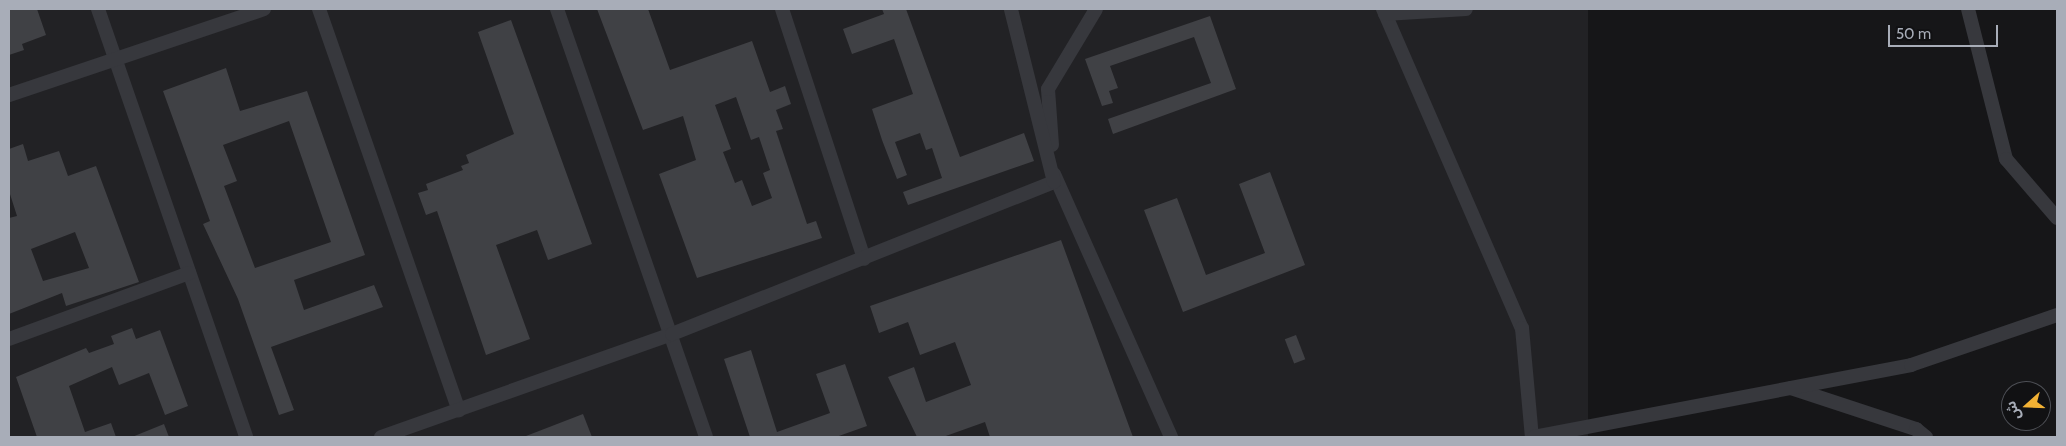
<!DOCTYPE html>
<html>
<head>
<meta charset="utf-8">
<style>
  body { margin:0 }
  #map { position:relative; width:2066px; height:446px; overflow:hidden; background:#161618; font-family:Cabin,"Noto Sans Arabic",sans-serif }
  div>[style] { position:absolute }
  .built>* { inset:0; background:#222225; transform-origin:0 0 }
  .building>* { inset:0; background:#404145; transform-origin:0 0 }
  .street>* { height:14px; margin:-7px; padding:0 7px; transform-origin:7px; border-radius:7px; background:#37383d }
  span { translate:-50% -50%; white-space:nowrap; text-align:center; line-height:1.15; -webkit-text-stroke:4px #111113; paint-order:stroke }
  .frame { position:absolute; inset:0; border:10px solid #a8adb8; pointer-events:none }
  .north { position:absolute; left:2001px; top:381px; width:50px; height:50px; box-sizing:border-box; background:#111113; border:1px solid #4d4f55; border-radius:50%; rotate:250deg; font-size:14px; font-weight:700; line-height:20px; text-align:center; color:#a8adb8 }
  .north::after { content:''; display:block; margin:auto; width:18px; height:22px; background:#f2b134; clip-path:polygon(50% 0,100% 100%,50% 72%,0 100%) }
  .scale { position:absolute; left:1888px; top:25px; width:110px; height:22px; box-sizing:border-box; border:2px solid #a8adb8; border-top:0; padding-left:6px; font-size:15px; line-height:18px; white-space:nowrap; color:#a8adb8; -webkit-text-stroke:4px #111113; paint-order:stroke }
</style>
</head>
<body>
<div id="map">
  <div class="built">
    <i style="left:9px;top:9px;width:1579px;height:428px"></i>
  </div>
  <div class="building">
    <i style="clip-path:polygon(9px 9px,37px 9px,46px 35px,22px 44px,24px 50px,9px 55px)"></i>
    <i style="clip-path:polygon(evenodd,597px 9px,648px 9px,670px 70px,752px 41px,770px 92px,785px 86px,791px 104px,776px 110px,783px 129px,776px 131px,807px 224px,816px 221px,822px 238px,697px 278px,659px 174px,696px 160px,683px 116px,643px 130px,597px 9px,736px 97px,751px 140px,759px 137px,770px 170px,763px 173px,772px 198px,752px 206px,742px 180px,735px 183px,723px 152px,731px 149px,715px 105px,736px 97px)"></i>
    <i style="clip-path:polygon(882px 9px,906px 9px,960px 157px,1024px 133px,1034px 161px,908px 205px,903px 192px,942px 178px,932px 148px,926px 150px,920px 133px,895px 142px,907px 175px,897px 179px,882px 140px,872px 109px,913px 94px,894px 39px,852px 54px,843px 29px,884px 14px)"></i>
    <i style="clip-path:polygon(1210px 16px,1236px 89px,1113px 134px,1108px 119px,1211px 83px,1194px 37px,1110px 66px,1118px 88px,1109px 91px,1113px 103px,1102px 106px,1085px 59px)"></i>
    <i style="clip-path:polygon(511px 20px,592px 244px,548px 260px,537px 230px,496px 245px,530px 339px,486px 355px,437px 211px,426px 215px,418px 193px,428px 190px,426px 184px,463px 170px,461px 166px,469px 163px,466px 155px,514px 134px,478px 32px)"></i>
    <i style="clip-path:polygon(evenodd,226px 68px,240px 111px,307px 91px,365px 255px,294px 280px,304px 310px,374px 285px,383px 307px,271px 347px,294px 410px,279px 415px,238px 299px,203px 224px,210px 221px,163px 91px,226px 68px,289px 121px,331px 242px,255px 268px,224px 186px,237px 181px,223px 145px,289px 121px)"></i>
    <i style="clip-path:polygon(evenodd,23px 144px,28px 161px,59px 151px,68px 176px,96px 166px,139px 282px,66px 306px,62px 293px,9px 314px,9px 218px,17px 216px,9px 191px,9px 149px,23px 144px,75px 232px,89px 268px,43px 281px,31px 249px,75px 232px)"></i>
    <i style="clip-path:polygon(1270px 172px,1305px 265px,1183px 312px,1144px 210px,1177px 198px,1206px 275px,1265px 253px,1239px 184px)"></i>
    <i style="clip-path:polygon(1061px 240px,1133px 437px,990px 437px,985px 422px,943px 437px,917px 437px,888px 377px,914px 367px,926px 402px,971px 385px,955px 342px,920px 355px,908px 322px,879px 333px,870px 306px)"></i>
    <i style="clip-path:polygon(132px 328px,136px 339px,160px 330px,188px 406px,165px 415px,149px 373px,119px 385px,112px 367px,69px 386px,85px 432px,111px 423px,116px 437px,37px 437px,16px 377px,86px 348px,89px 353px,114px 344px,111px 336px)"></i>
    <i style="left:1296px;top:335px;width:26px;height:12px;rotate:69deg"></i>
    <i style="clip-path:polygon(751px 350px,777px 432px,830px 413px,816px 374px,845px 364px,867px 426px,836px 437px,750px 437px,724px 359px)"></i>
    <i style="clip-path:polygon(583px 414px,592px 437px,526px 437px,526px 436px)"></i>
    <i style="clip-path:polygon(164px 424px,169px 437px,132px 437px)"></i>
  </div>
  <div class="street">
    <i style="left:98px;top:9px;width:453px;rotate:70.9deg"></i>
    <i style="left:319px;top:9px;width:425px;rotate:70.8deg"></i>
    <i style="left:557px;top:9px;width:453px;rotate:70.8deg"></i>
    <i style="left:782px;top:9px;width:263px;rotate:71.8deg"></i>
    <i style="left:1383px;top:9px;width:348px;rotate:66.5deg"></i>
    <i style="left:1522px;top:328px;width:109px;rotate:84.8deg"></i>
    <i style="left:1968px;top:9px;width:155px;rotate:75.8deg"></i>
    <i style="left:2006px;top:159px;width:78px;rotate:49.2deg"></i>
    <i style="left:1385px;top:14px;width:81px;rotate:-3.5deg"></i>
    <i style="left:9px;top:95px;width:269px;rotate:-18.6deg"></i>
    <i style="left:1052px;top:145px;width:56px;rotate:-94.1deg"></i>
    <i style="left:1048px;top:89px;width:93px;rotate:-59deg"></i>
    <i style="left:1054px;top:174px;width:288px;rotate:66deg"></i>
    <i style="left:9px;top:339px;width:192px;rotate:-20.1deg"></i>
    <i style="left:1791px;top:388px;width:132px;rotate:18.2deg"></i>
    <i style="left:1916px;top:429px;width:13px;rotate:39deg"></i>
    <i style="left:381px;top:437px;width:309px;rotate:-19.5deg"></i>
    <i style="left:672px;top:334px;width:411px;rotate:-21.7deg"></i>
    <i style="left:1054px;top:182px;width:178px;rotate:-104deg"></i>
    <i style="left:1534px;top:437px;width:384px;rotate:-10.8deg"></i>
    <i style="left:1911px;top:365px;width:154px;rotate:-18.9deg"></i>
  </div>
  <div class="frame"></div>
  <div class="north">ش</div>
  <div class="scale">50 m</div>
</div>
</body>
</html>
